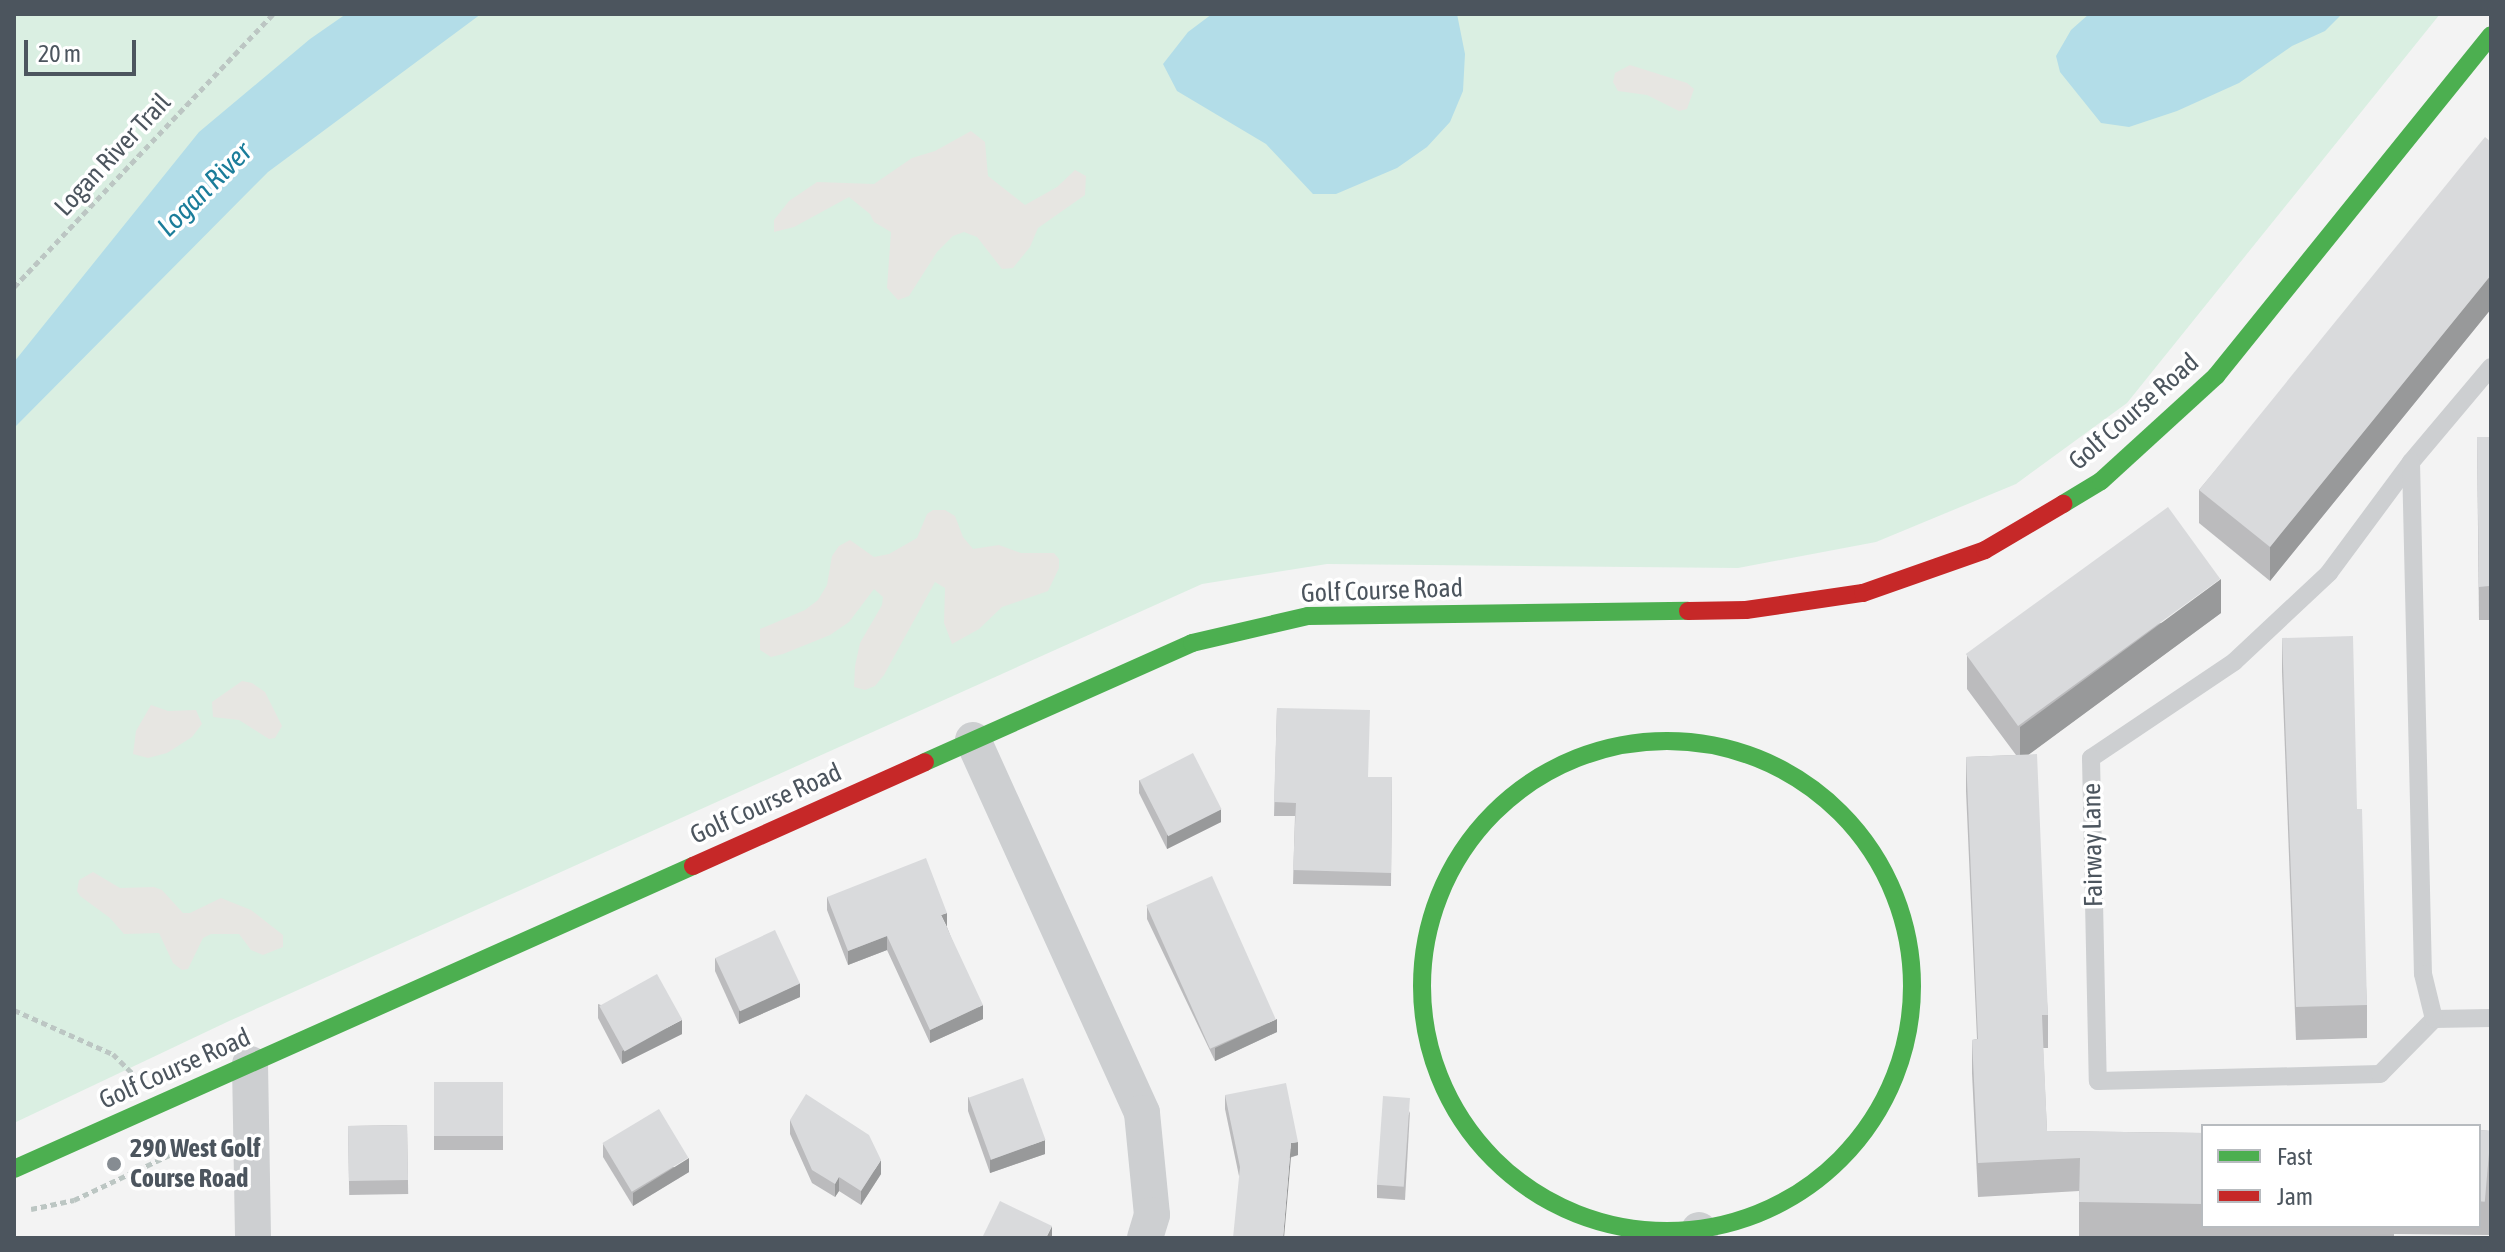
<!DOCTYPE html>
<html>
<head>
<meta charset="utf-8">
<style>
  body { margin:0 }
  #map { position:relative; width:2505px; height:1252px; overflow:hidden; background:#f3f3f3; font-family:"Asap Condensed",sans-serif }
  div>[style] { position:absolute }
  .green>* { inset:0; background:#daefe2 }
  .sand>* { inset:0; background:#e7e6e2 }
  .water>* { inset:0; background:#b3dde8 }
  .path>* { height:5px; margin-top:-2.5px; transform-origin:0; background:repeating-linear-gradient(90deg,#bcc6c3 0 6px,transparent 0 10px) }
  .lane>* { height:18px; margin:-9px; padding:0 9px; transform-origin:9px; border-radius:9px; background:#cdcfd1 }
  .street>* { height:36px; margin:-18px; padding:0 18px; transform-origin:18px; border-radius:18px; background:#cdcfd1 }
  .fast>* { height:18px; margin:-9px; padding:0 9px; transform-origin:9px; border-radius:9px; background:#4caf50 }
  .fast>.ring { margin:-9px; padding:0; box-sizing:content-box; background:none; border:18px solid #4caf50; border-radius:50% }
  .jam>* { height:18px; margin:-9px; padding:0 9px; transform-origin:9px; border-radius:9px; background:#c62828 }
  .wall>* { inset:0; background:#bbbbbd; transform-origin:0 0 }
  .shaded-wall>* { inset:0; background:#98999a }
  .building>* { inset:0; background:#d9dadc; transform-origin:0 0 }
  .dots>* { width:22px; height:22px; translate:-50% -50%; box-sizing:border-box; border:4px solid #fff; border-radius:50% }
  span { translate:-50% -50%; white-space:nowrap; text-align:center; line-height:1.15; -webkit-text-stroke:7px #fff; paint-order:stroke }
  .street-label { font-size:26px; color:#4c555e }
  .poi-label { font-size:26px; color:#4c555e; font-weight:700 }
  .left { translate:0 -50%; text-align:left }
  .water-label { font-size:28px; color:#1b7d9a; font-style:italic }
  .frame { position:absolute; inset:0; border:16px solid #4c555e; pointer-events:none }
  .legend { position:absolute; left:2201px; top:1124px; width:280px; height:104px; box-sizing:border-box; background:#fff; border:2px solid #b7bbbf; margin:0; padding:10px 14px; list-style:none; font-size:24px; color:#4c555e }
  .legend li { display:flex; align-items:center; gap:16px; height:40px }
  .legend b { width:40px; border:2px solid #b7bbbf }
  .scale { position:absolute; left:24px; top:40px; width:112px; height:36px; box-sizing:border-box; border:4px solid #4c555e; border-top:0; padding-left:10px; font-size:24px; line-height:28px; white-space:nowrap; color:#4c555e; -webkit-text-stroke:6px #fff; paint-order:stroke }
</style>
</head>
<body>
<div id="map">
  <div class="green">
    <i style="clip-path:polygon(14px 14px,2440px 14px,2127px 403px,2016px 484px,1876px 542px,1738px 568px,1327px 564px,1202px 584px,227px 1022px,14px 1123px)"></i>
  </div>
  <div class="sand">
    <i style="clip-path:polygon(1630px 65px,1687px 83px,1694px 89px,1687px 109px,1679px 111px,1647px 95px,1618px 91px,1613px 82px,1615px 73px)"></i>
    <i style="clip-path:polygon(971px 131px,985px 142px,988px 176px,1025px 205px,1057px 187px,1075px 170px,1086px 176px,1085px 195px,1038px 228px,1030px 247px,1013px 268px,1002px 269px,977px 237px,964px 232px,953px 236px,937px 252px,909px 296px,898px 300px,887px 288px,891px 232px,874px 222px,870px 214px,849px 197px,794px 227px,774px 232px,774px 220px,789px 201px,817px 182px,874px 184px,912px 158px,935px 151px)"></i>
    <i style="clip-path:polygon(933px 510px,945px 510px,955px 516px,963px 537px,973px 549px,999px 545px,1021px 553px,1054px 553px,1059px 559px,1059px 568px,1048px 591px,1002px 607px,979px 629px,952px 644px,944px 623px,945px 588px,935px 582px,884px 675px,875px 686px,865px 690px,854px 687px,855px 666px,860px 643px,882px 605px,883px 597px,874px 589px,849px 622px,830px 635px,783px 654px,771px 657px,760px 650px,760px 629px,805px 610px,818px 600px,827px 585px,832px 556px,839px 546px,850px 540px,874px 557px,889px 554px,917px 538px,927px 514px)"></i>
    <i style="clip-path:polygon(242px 681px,252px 683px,265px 692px,282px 726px,275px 738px,269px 739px,239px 720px,213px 717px,212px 702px)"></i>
    <i style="clip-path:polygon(151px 705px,168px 711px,196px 710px,202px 724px,192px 737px,167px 753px,148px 758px,133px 754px,136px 731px)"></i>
    <i style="clip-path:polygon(93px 872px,120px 888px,154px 887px,162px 890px,183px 913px,190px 913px,221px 898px,251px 910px,283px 935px,283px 947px,263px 955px,251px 950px,239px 934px,211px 934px,203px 938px,188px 969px,182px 970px,173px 963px,159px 933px,124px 934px,110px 918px,80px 896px,77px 891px,79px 880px)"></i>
  </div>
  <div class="water">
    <i style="clip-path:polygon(346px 14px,481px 14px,268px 172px,14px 428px,14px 362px,199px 132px,310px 39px)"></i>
    <i style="clip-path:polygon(1212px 14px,1457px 14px,1465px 54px,1463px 91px,1450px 122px,1427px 147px,1397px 168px,1336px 194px,1313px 194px,1266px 144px,1177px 91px,1163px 64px,1188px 32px)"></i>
    <i style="clip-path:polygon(2089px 14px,2342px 14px,2325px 31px,2292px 46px,2239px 83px,2177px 111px,2129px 127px,2101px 123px,2060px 72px,2056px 56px,2071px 30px)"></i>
  </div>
  <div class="path">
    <i style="left:14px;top:287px;width:376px;rotate:-46.5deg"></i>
    <i style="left:14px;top:1010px;width:108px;rotate:24deg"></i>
    <i style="left:113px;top:1054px;width:27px;rotate:45deg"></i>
    <i style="left:31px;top:1209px;width:44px;rotate:-11.8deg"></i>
    <i style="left:74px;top:1200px;width:136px;rotate:-25.2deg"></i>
  </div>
  <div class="lane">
    <i style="left:2491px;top:367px;width:124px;rotate:130.1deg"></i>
    <i style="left:2411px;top:462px;width:138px;rotate:126.5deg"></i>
    <i style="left:2329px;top:573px;width:130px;rotate:136.9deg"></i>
    <i style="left:2234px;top:662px;width:172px;rotate:146.1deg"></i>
    <i style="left:2091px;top:758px;width:323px;rotate:88.8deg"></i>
    <i style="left:2098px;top:1081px;width:282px;rotate:-1.4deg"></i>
    <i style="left:2380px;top:1074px;width:77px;rotate:-45.5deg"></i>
    <i style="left:2434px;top:1019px;width:57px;rotate:-1deg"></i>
    <i style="left:2411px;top:462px;width:512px;rotate:88.66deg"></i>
    <i style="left:2423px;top:974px;width:46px;rotate:76.3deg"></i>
  </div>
  <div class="street">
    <i style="left:973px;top:740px;width:409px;rotate:65.6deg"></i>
    <i style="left:1142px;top:1113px;width:102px;rotate:84.4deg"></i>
    <i style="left:1152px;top:1215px;width:24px;rotate:107deg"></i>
    <i style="left:250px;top:1064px;width:174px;rotate:89deg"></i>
    <i style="left:1699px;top:1230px;width:8px;rotate:83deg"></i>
  </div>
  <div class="fast">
    <i style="left:2063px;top:504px;width:44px;rotate:-31.2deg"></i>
    <i style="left:2101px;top:481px;width:156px;rotate:-42.4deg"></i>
    <i style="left:2216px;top:376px;width:438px;rotate:-51.1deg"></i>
    <i class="ring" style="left:1422px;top:741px;width:472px;height:472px"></i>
    <i style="left:925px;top:762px;width:292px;rotate:-24deg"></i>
    <i style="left:1192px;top:643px;width:119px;rotate:-13.1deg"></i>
    <i style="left:1308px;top:616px;width:380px;rotate:-0.8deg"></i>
    <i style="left:14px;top:1169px;width:744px;rotate:-24.05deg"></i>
  </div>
  <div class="jam">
    <i style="left:1688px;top:611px;width:58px;rotate:-1deg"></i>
    <i style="left:1746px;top:610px;width:118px;rotate:-8.3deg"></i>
    <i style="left:1863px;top:593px;width:129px;rotate:-19.4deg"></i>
    <i style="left:1985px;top:550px;width:91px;rotate:-30.5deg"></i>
    <i style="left:693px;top:866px;width:254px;rotate:-24.1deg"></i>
  </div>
  <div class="wall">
    <i style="clip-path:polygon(2491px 142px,2491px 309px,2270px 581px,2199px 523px,2199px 490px)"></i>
    <i style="clip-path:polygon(2477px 437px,2491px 437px,2489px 620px,2479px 620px)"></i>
    <i style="clip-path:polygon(2221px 613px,2029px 754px,2048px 1015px,2048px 1048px,2043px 1048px,2047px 1131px,2203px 1133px,2203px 1226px,2479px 1226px,2479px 1130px,2491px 1131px,2491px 1235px,2394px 1234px,2394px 1238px,2079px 1236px,2079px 1191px,1978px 1197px,1972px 1073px,1972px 1040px,1977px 1039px,1966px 791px,1966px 757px,2016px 755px,1967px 689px,1967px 655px)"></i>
    <i style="clip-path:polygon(2282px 638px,2357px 809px,2367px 1005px,2367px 1038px,2296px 1040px,2282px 672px)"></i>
    <i style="clip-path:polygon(1277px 708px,1368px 777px,1392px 777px,1391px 886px,1293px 884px,1295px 816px,1274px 816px)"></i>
    <i style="clip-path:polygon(1139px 780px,1221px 822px,1167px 849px,1139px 793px)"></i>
    <i style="clip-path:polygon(827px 897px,947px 927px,983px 1019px,930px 1043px,887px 950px,848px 965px,827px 910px)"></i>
    <i style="clip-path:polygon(1147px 906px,1277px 1032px,1215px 1061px,1147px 919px)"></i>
    <i style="clip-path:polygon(715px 958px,800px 997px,739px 1024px,715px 971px)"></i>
    <i style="clip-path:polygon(598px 1004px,682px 1034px,622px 1064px,598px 1018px)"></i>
    <i style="left:503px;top:1082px;width:68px;height:69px;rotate:90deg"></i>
    <i style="clip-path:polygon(1225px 1095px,1298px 1155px,1239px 1176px,1225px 1109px)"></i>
    <i style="clip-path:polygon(968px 1097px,1045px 1154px,990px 1173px,968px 1111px)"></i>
    <i style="clip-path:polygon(1410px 1111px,1405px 1200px,1377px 1198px,1377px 1185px)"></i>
    <i style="clip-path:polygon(790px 1120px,881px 1174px,861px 1205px,839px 1191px,835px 1197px,812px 1183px,790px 1134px)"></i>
    <i style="left:407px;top:1125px;width:69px;height:59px;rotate:89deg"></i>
    <i style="clip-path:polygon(603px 1144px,689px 1172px,633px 1206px,603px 1157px)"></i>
  </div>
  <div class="shaded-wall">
    <i style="clip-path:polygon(2491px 275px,2491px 309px,2270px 581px,2270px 547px)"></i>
    <i style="clip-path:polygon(2221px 579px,2221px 613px,2020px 761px,2020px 727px)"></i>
    <i style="clip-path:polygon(1221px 809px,1221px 822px,1167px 849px,1167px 835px)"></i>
    <i style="clip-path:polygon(947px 913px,947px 927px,941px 915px)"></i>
    <i style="clip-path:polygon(887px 936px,887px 950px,848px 965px,848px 951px)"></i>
    <i style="clip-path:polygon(800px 983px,800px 997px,739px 1024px,739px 1011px)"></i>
    <i style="clip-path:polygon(983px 1005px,983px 1019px,930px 1043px,930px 1030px)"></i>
    <i style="clip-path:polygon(1277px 1019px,1277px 1032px,1215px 1061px,1215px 1048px)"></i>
    <i style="clip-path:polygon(682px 1020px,682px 1034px,622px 1064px,622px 1051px)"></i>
    <i style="clip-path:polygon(1045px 1140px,1045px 1154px,990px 1173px,990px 1160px)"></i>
    <i style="clip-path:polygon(1298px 1142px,1298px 1155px,1291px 1157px,1284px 1238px,1283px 1238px,1291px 1143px)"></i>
    <i style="clip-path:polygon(689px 1158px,689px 1172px,633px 1206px,633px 1193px)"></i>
    <i style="clip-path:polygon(881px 1160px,881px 1174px,861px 1205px,861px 1191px)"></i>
    <i style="clip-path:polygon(839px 1177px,839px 1191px,835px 1197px,835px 1184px)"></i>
    <i style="clip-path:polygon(1052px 1226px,1052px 1238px,1046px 1238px)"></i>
  </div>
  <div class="building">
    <i style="clip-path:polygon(2485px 137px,2491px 142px,2491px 275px,2270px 547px,2199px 490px)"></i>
    <i style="clip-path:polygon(2477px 437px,2491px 437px,2491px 784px,2489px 586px,2479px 587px)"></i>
    <i style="left:2168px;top:507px;width:89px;height:250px;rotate:54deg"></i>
    <i style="clip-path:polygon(2353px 636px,2357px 809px,2362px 809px,2367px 1005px,2296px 1007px,2282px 638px)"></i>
    <i style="clip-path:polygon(1277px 708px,1370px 710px,1368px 777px,1392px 777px,1391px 873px,1293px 870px,1296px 803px,1274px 802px)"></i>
    <i style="left:1193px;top:753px;width:63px;height:60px;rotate:63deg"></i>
    <i style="clip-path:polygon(2037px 754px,2048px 1015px,2042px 1015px,2047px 1131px,2203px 1133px,2203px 1204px,2079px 1202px,2080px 1158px,1978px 1163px,1972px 1040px,1978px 1039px,1966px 757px)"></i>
    <i style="clip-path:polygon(926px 858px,947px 913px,941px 915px,983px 1005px,930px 1030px,887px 936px,848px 951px,827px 897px)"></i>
    <i style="left:1212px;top:876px;width:157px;height:72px;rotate:66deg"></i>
    <i style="left:775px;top:930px;width:59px;height:66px;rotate:65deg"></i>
    <i style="left:657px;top:974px;width:52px;height:66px;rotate:61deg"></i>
    <i style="left:1023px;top:1078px;width:66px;height:58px;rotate:70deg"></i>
    <i style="left:503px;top:1082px;width:54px;height:69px;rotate:90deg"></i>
    <i style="clip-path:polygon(1286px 1083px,1298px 1142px,1291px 1143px,1283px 1238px,1233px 1238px,1240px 1167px,1225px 1095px)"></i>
    <i style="clip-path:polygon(806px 1094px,869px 1135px,881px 1160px,861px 1191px,839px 1177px,835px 1184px,812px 1170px,790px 1120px)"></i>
    <i style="left:1383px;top:1096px;width:27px;height:89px;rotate:4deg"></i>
    <i style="left:659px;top:1109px;width:57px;height:66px;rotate:59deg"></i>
    <i style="left:407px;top:1125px;width:55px;height:59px;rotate:89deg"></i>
    <i style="left:2479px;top:1130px;width:12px;height:71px;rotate:5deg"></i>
    <i style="clip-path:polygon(1000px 1201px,1052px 1226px,1046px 1238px,982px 1238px)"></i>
  </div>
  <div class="dots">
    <i style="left:114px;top:1164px;background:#868c92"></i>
  </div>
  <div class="street-label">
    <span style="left:113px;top:155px;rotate:-47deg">Logan River Trail</span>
    <span style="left:2134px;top:412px;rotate:-41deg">Golf Course Road</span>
    <span style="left:1382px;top:591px;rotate:-2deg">Golf Course Road</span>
    <span style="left:766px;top:804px;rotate:-24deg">Golf Course Road</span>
    <span style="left:2093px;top:845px;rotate:-91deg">Fairway Lane</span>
    <span style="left:175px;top:1069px;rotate:-24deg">Golf Course Road</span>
  </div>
  <div class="poi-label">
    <span class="left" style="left:130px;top:1164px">290 West Golf<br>Course Road</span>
  </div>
  <div class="water-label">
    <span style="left:204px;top:189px;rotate:-45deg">Logan River</span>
  </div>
  <div class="frame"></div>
  <ul class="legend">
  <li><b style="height:10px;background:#4caf50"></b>Fast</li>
  <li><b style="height:10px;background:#c62828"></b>Jam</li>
  </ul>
  <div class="scale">20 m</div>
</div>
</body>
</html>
